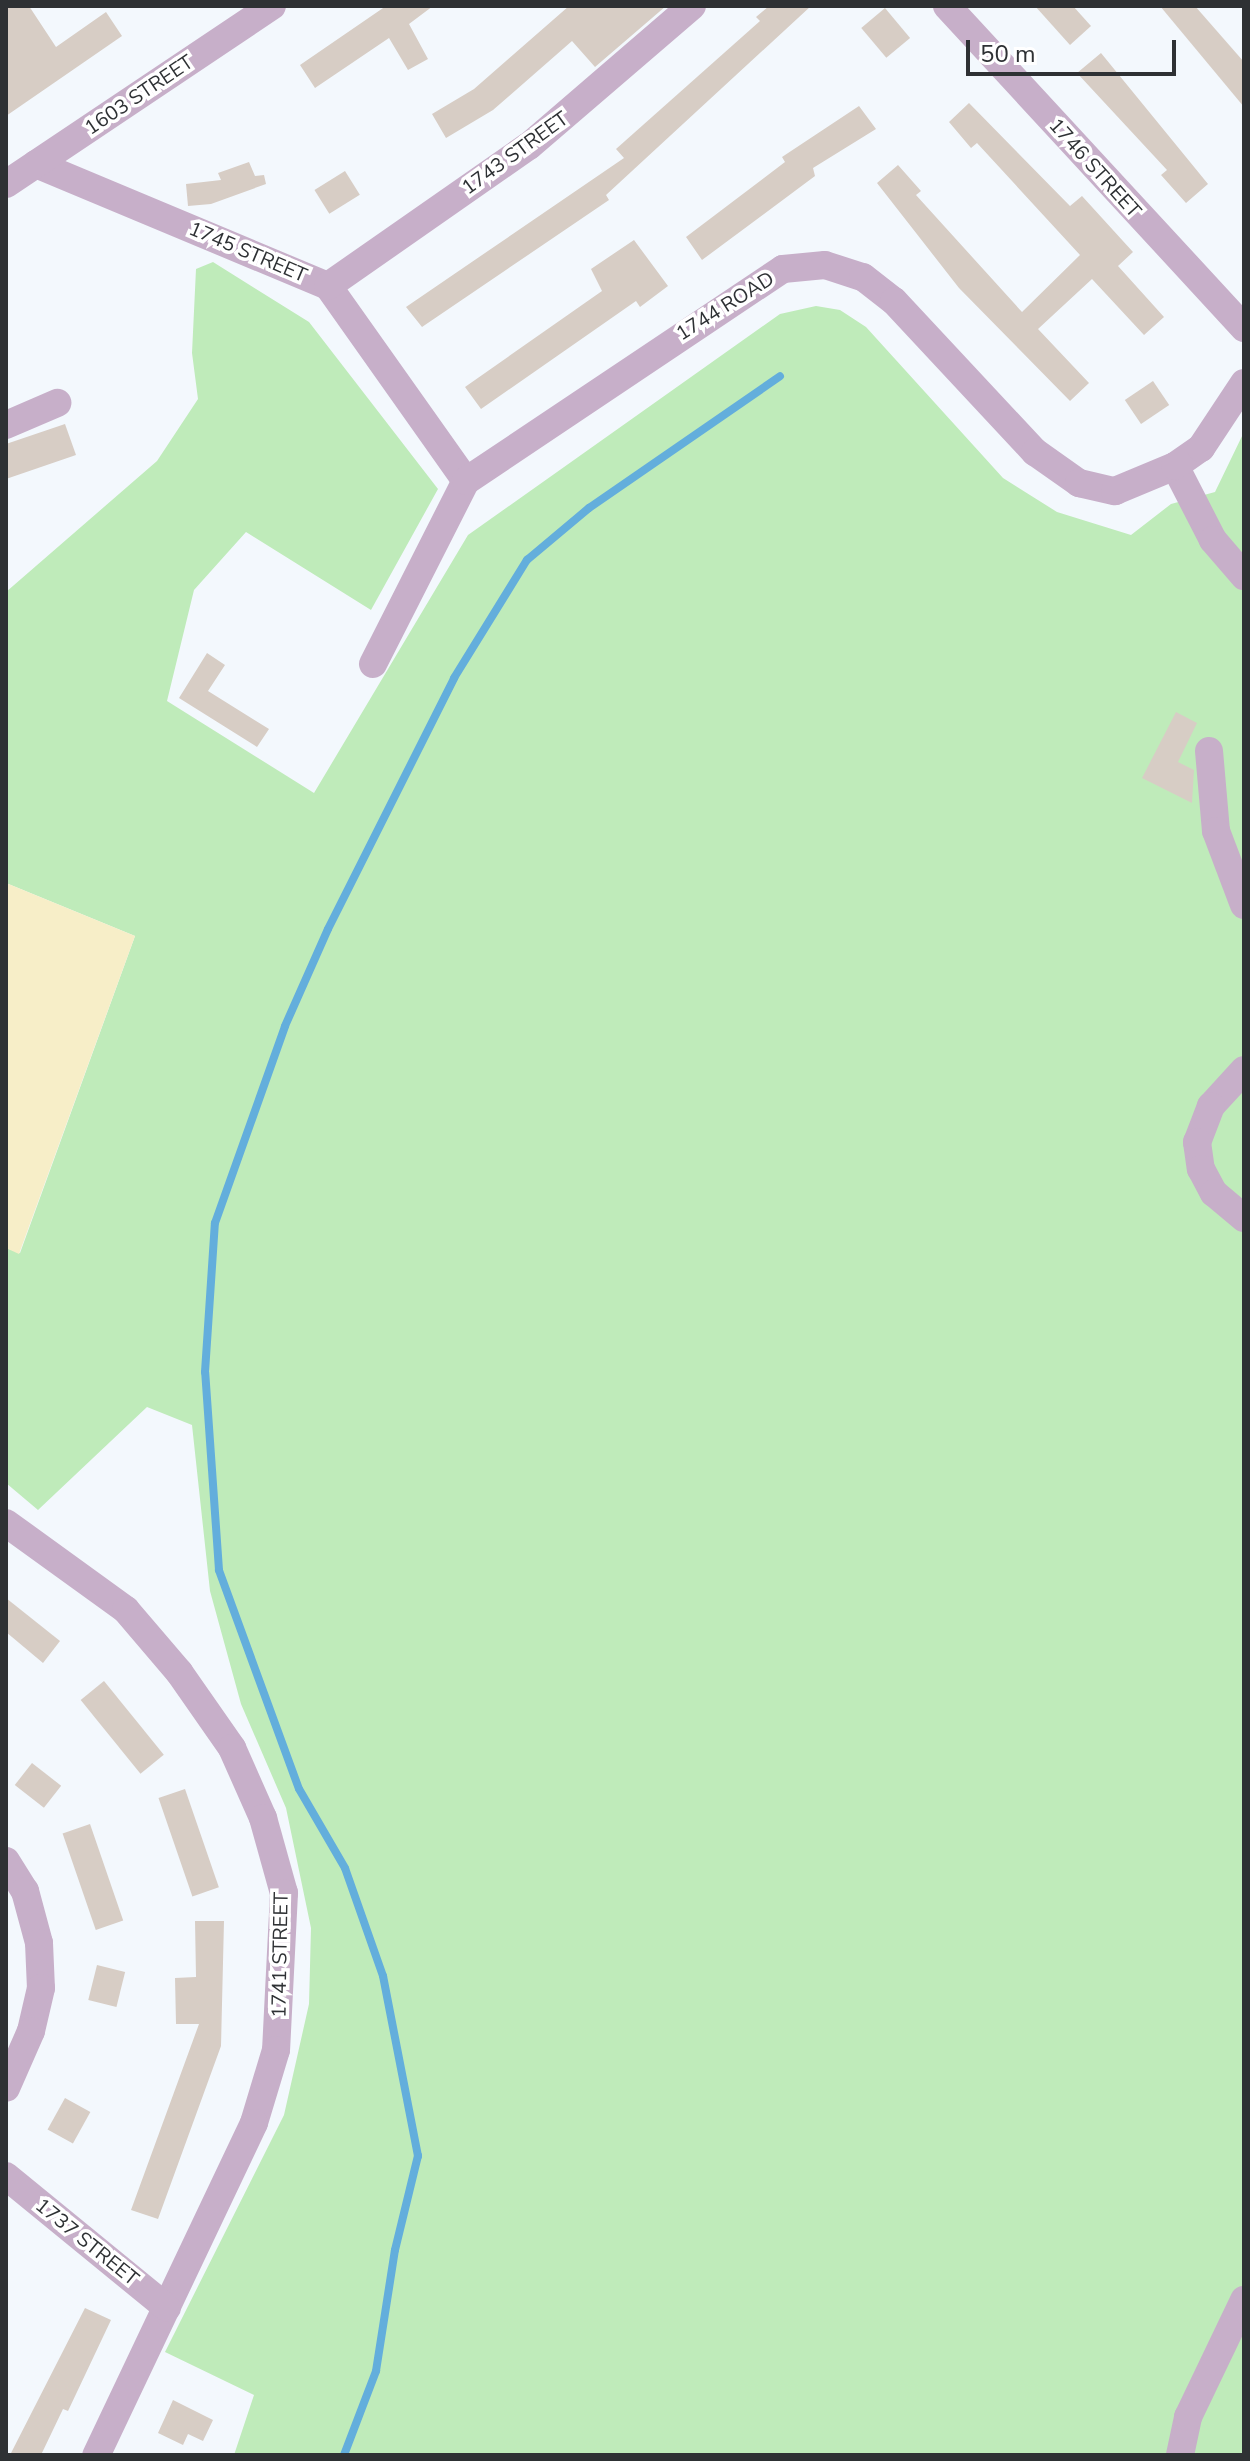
<!DOCTYPE html>
<html>
<head>
<meta charset="utf-8">
<style>
  body { margin:0 }
  #map { position:relative; width:1250px; height:2461px; overflow:hidden; background:#f3f8fd; font-family:"Nunito Sans",sans-serif }
  div>[style] { position:absolute }
  .green>* { inset:0; background:#bfebba }
  .sand>* { inset:0; background:#f7eec8 }
  .stream>* { height:8px; margin:-4px; padding:0 4px; transform-origin:4px; border-radius:4px; background:#63aedc }
  .building>* { inset:0; background:#d7cdc5; transform-origin:0 0 }
  .minor>* { height:28px; margin:-14px; padding:0 14px; transform-origin:14px; border-radius:14px; background:#c7afc9 }
  span { translate:-50% -50%; white-space:nowrap; text-align:center; line-height:1.15; -webkit-text-stroke:7px #fff; paint-order:stroke }
  .street-label { font-size:20px; color:#2e3134 }
  .frame { position:absolute; inset:0; border:8px solid #2e3134; pointer-events:none }
  .scale { position:absolute; left:966px; top:40px; width:210px; height:36px; box-sizing:border-box; border:4px solid #2e3134; border-top:0; padding-left:10px; font-size:24px; line-height:28px; white-space:nowrap; color:#2e3134; -webkit-text-stroke:6px #fff; paint-order:stroke }
</style>
</head>
<body>
<div id="map">
  <div class="green">
    <i style="clip-path:polygon(213px 262px,309px 322px,438px 489px,371px 610px,246px 532px,194px 590px,167px 701px,314px 793px,468px 535px,780px 314px,816px 306px,840px 310px,866px 327px,1003px 478px,1057px 512px,1131px 535px,1171px 504px,1215px 492px,1244px 432px,1244px 2455px,234px 2455px,254px 2395px,165px 2352px,284px 2115px,309px 2004px,311px 1928px,286px 1808px,241px 1704px,210px 1591px,192px 1425px,147px 1407px,38px 1510px,6px 1483px,6px 1248px,20px 1253px,135px 936px,6px 883px,6px 592px,157px 461px,198px 399px,192px 353px,196px 269px)"></i>
  </div>
  <div class="sand">
    <i style="clip-path:polygon(6px 883px,135px 936px,19px 1254px,6px 1248px)"></i>
  </div>
  <div class="stream">
    <i style="left:344px;top:2455px;width:90px;rotate:-69.1deg"></i>
    <i style="left:376px;top:2371px;width:122px;rotate:-81.1deg"></i>
    <i style="left:395px;top:2250px;width:97px;rotate:-76.3deg"></i>
    <i style="left:418px;top:2156px;width:183px;rotate:-101deg"></i>
    <i style="left:383px;top:1976px;width:114px;rotate:-109.4deg"></i>
    <i style="left:345px;top:1868px;width:91px;rotate:-120.2deg"></i>
    <i style="left:299px;top:1789px;width:233px;rotate:-110.1deg"></i>
    <i style="left:219px;top:1570px;width:198px;rotate:-94deg"></i>
    <i style="left:205px;top:1372px;width:149px;rotate:-86.2deg"></i>
    <i style="left:215px;top:1223px;width:209px;rotate:-70.4deg"></i>
    <i style="left:285px;top:1026px;width:106px;rotate:-66.1deg"></i>
    <i style="left:328px;top:929px;width:281px;rotate:-63.3deg"></i>
    <i style="left:454px;top:678px;width:139px;rotate:-58.3deg"></i>
    <i style="left:527px;top:560px;width:81px;rotate:-40deg"></i>
    <i style="left:589px;top:508px;width:232px;rotate:-34.6deg"></i>
  </div>
  <div class="building">
    <i style="clip-path:polygon(6px 6px,29px 6px,56px 47px,106px 12px,122px 36px,6px 116px)"></i>
    <i style="clip-path:polygon(386px 6px,433px 6px,409px 24px,428px 59px,408px 70px,389px 38px,315px 88px,300px 65px)"></i>
    <i style="clip-path:polygon(569px 6px,666px 6px,595px 67px,572px 41px,493px 110px,446px 138px,432px 114px,474px 89px)"></i>
    <i style="clip-path:polygon(769px 6px,811px 6px,606px 195px,609px 200px,422px 327px,406px 307px,624px 158px,616px 149px,760px 21px,756px 17px)"></i>
    <i style="clip-path:polygon(1035px 6px,1073px 6px,1091px 26px,1070px 45px)"></i>
    <i style="clip-path:polygon(1160px 6px,1195px 6px,1244px 62px,1244px 107px)"></i>
    <i style="left:885px;top:8px;width:39px;height:31px;rotate:50deg"></i>
    <i style="clip-path:polygon(1101px 53px,1208px 184px,1186px 203px,1161px 175px,1167px 170px,1077px 73px)"></i>
    <i style="clip-path:polygon(969px 103px,1070px 206px,1082px 196px,1133px 252px,1118px 266px,1164px 317px,1144px 335px,1092px 279px,1038px 329px,1089px 383px,1070px 401px,959px 288px,877px 183px,898px 165px,921px 191px,916px 195px,1022px 312px,1080px 255px,977px 143px,971px 148px,949px 122px)"></i>
    <i style="clip-path:polygon(859px 106px,876px 129px,813px 168px,815px 176px,702px 260px,686px 237px,785px 162px,782px 157px)"></i>
    <i style="clip-path:polygon(249px 162px,255px 176px,264px 175px,266px 184px,211px 204px,188px 206px,186px 184px,221px 180px,218px 173px)"></i>
    <i style="left:345px;top:171px;width:28px;height:36px;rotate:58deg"></i>
    <i style="clip-path:polygon(634px 240px,668px 286px,640px 307px,636px 301px,481px 409px,465px 387px,602px 291px,591px 269px)"></i>
    <i style="left:1153px;top:381px;width:29px;height:34px;rotate:56deg"></i>
    <i style="clip-path:polygon(65px 424px,76px 455px,6px 479px,6px 444px)"></i>
    <i style="clip-path:polygon(207px 653px,225px 665px,208px 691px,269px 729px,257px 747px,179px 698px)"></i>
    <i style="clip-path:polygon(1176px 712px,1197px 723px,1178px 762px,1194px 770px,1192px 803px,1142px 778px)"></i>
    <i style="clip-path:polygon(6px 1598px,60px 1641px,43px 1663px,6px 1632px)"></i>
    <i style="left:104px;top:1681px;width:95px;height:30px;rotate:51deg"></i>
    <i style="left:32px;top:1763px;width:37px;height:28px;rotate:38deg"></i>
    <i style="left:185px;top:1789px;width:104px;height:28px;rotate:71deg"></i>
    <i style="left:90px;top:1824px;width:102px;height:29px;rotate:71deg"></i>
    <i style="clip-path:polygon(195px 1921px,224px 1921px,221px 2046px,158px 2219px,131px 2210px,199px 2024px,176px 2024px,175px 1978px,196px 1977px)"></i>
    <i style="left:97px;top:1965px;width:29px;height:36px;rotate:14deg"></i>
    <i style="left:65px;top:2098px;width:29px;height:36px;rotate:29deg"></i>
    <i style="clip-path:polygon(85px 2308px,111px 2320px,68px 2411px,63px 2409px,41px 2455px,10px 2455px)"></i>
    <i style="clip-path:polygon(173px 2400px,213px 2420px,203px 2441px,188px 2434px,183px 2445px,158px 2433px)"></i>
  </div>
  <div class="minor">
    <i style="left:947px;top:6px;width:438px;rotate:47.3deg"></i>
    <i style="left:36px;top:164px;width:316px;rotate:22.7deg"></i>
    <i style="left:328px;top:286px;width:239px;rotate:54.7deg"></i>
    <i style="left:6px;top:184px;width:320px;rotate:-33.8deg"></i>
    <i style="left:328px;top:286px;width:245px;rotate:-34.9deg"></i>
    <i style="left:529px;top:146px;width:215px;rotate:-40.7deg"></i>
    <i style="left:6px;top:425px;width:56px;rotate:-23.3deg"></i>
    <i style="left:1175px;top:466px;width:83px;rotate:62.8deg"></i>
    <i style="left:1213px;top:540px;width:48px;rotate:49.3deg"></i>
    <i style="left:373px;top:664px;width:205px;rotate:-63.1deg"></i>
    <i style="left:466px;top:481px;width:381px;rotate:-33.8deg"></i>
    <i style="left:783px;top:269px;width:42px;rotate:-5.4deg"></i>
    <i style="left:825px;top:265px;width:40px;rotate:18deg"></i>
    <i style="left:863px;top:277px;width:39px;rotate:38deg"></i>
    <i style="left:894px;top:301px;width:207px;rotate:47deg"></i>
    <i style="left:1035px;top:452px;width:54px;rotate:35.2deg"></i>
    <i style="left:1079px;top:483px;width:37px;rotate:13deg"></i>
    <i style="left:1115px;top:491px;width:65px;rotate:-22.6deg"></i>
    <i style="left:1175px;top:466px;width:32px;rotate:-35deg"></i>
    <i style="left:1201px;top:448px;width:78px;rotate:-56.5deg"></i>
    <i style="left:1209px;top:751px;width:80px;rotate:85deg"></i>
    <i style="left:1216px;top:831px;width:79px;rotate:69.3deg"></i>
    <i style="left:1244px;top:1070px;width:49px;rotate:132.5deg"></i>
    <i style="left:1211px;top:1106px;width:39px;rotate:111deg"></i>
    <i style="left:1197px;top:1142px;width:27px;rotate:82deg"></i>
    <i style="left:1201px;top:1169px;width:27px;rotate:62deg"></i>
    <i style="left:1214px;top:1193px;width:39px;rotate:40deg"></i>
    <i style="left:6px;top:1523px;width:148px;rotate:35.9deg"></i>
    <i style="left:126px;top:1610px;width:82px;rotate:49.5deg"></i>
    <i style="left:179px;top:1672px;width:93px;rotate:55.1deg"></i>
    <i style="left:232px;top:1748px;width:77px;rotate:66.1deg"></i>
    <i style="left:263px;top:1818px;width:78px;rotate:74.4deg"></i>
    <i style="left:284px;top:1893px;width:157px;rotate:92.9deg"></i>
    <i style="left:276px;top:2050px;width:76px;rotate:106.8deg"></i>
    <i style="left:254px;top:2123px;width:368px;rotate:115.4deg"></i>
    <i style="left:6px;top:1861px;width:36px;rotate:58deg"></i>
    <i style="left:25px;top:1891px;width:54px;rotate:74.9deg"></i>
    <i style="left:39px;top:1943px;width:45px;rotate:87.5deg"></i>
    <i style="left:41px;top:1988px;width:44px;rotate:103.1deg"></i>
    <i style="left:31px;top:2031px;width:62px;rotate:113.7deg"></i>
    <i style="left:6px;top:2176px;width:208px;rotate:39.3deg"></i>
    <i style="left:1180px;top:2455px;width:39px;rotate:-78deg"></i>
    <i style="left:1188px;top:2417px;width:130px;rotate:-64.4deg"></i>
  </div>
  <div class="street-label">
    <span style="left:139px;top:95px;rotate:-34deg">1603 STREET</span>
    <span style="left:515px;top:153px;rotate:-36deg">1743 STREET</span>
    <span style="left:1095px;top:168px;rotate:48deg">1746 STREET</span>
    <span style="left:248px;top:252px;rotate:23deg">1745 STREET</span>
    <span style="left:725px;top:306px;rotate:-32deg">1744 ROAD</span>
    <span style="left:280px;top:1955px;rotate:-89deg">1741 STREET</span>
    <span style="left:87px;top:2242px;rotate:39deg">1737 STREET</span>
  </div>
  <div class="frame"></div>
  <div class="scale">50 m</div>
</div>
</body>
</html>
